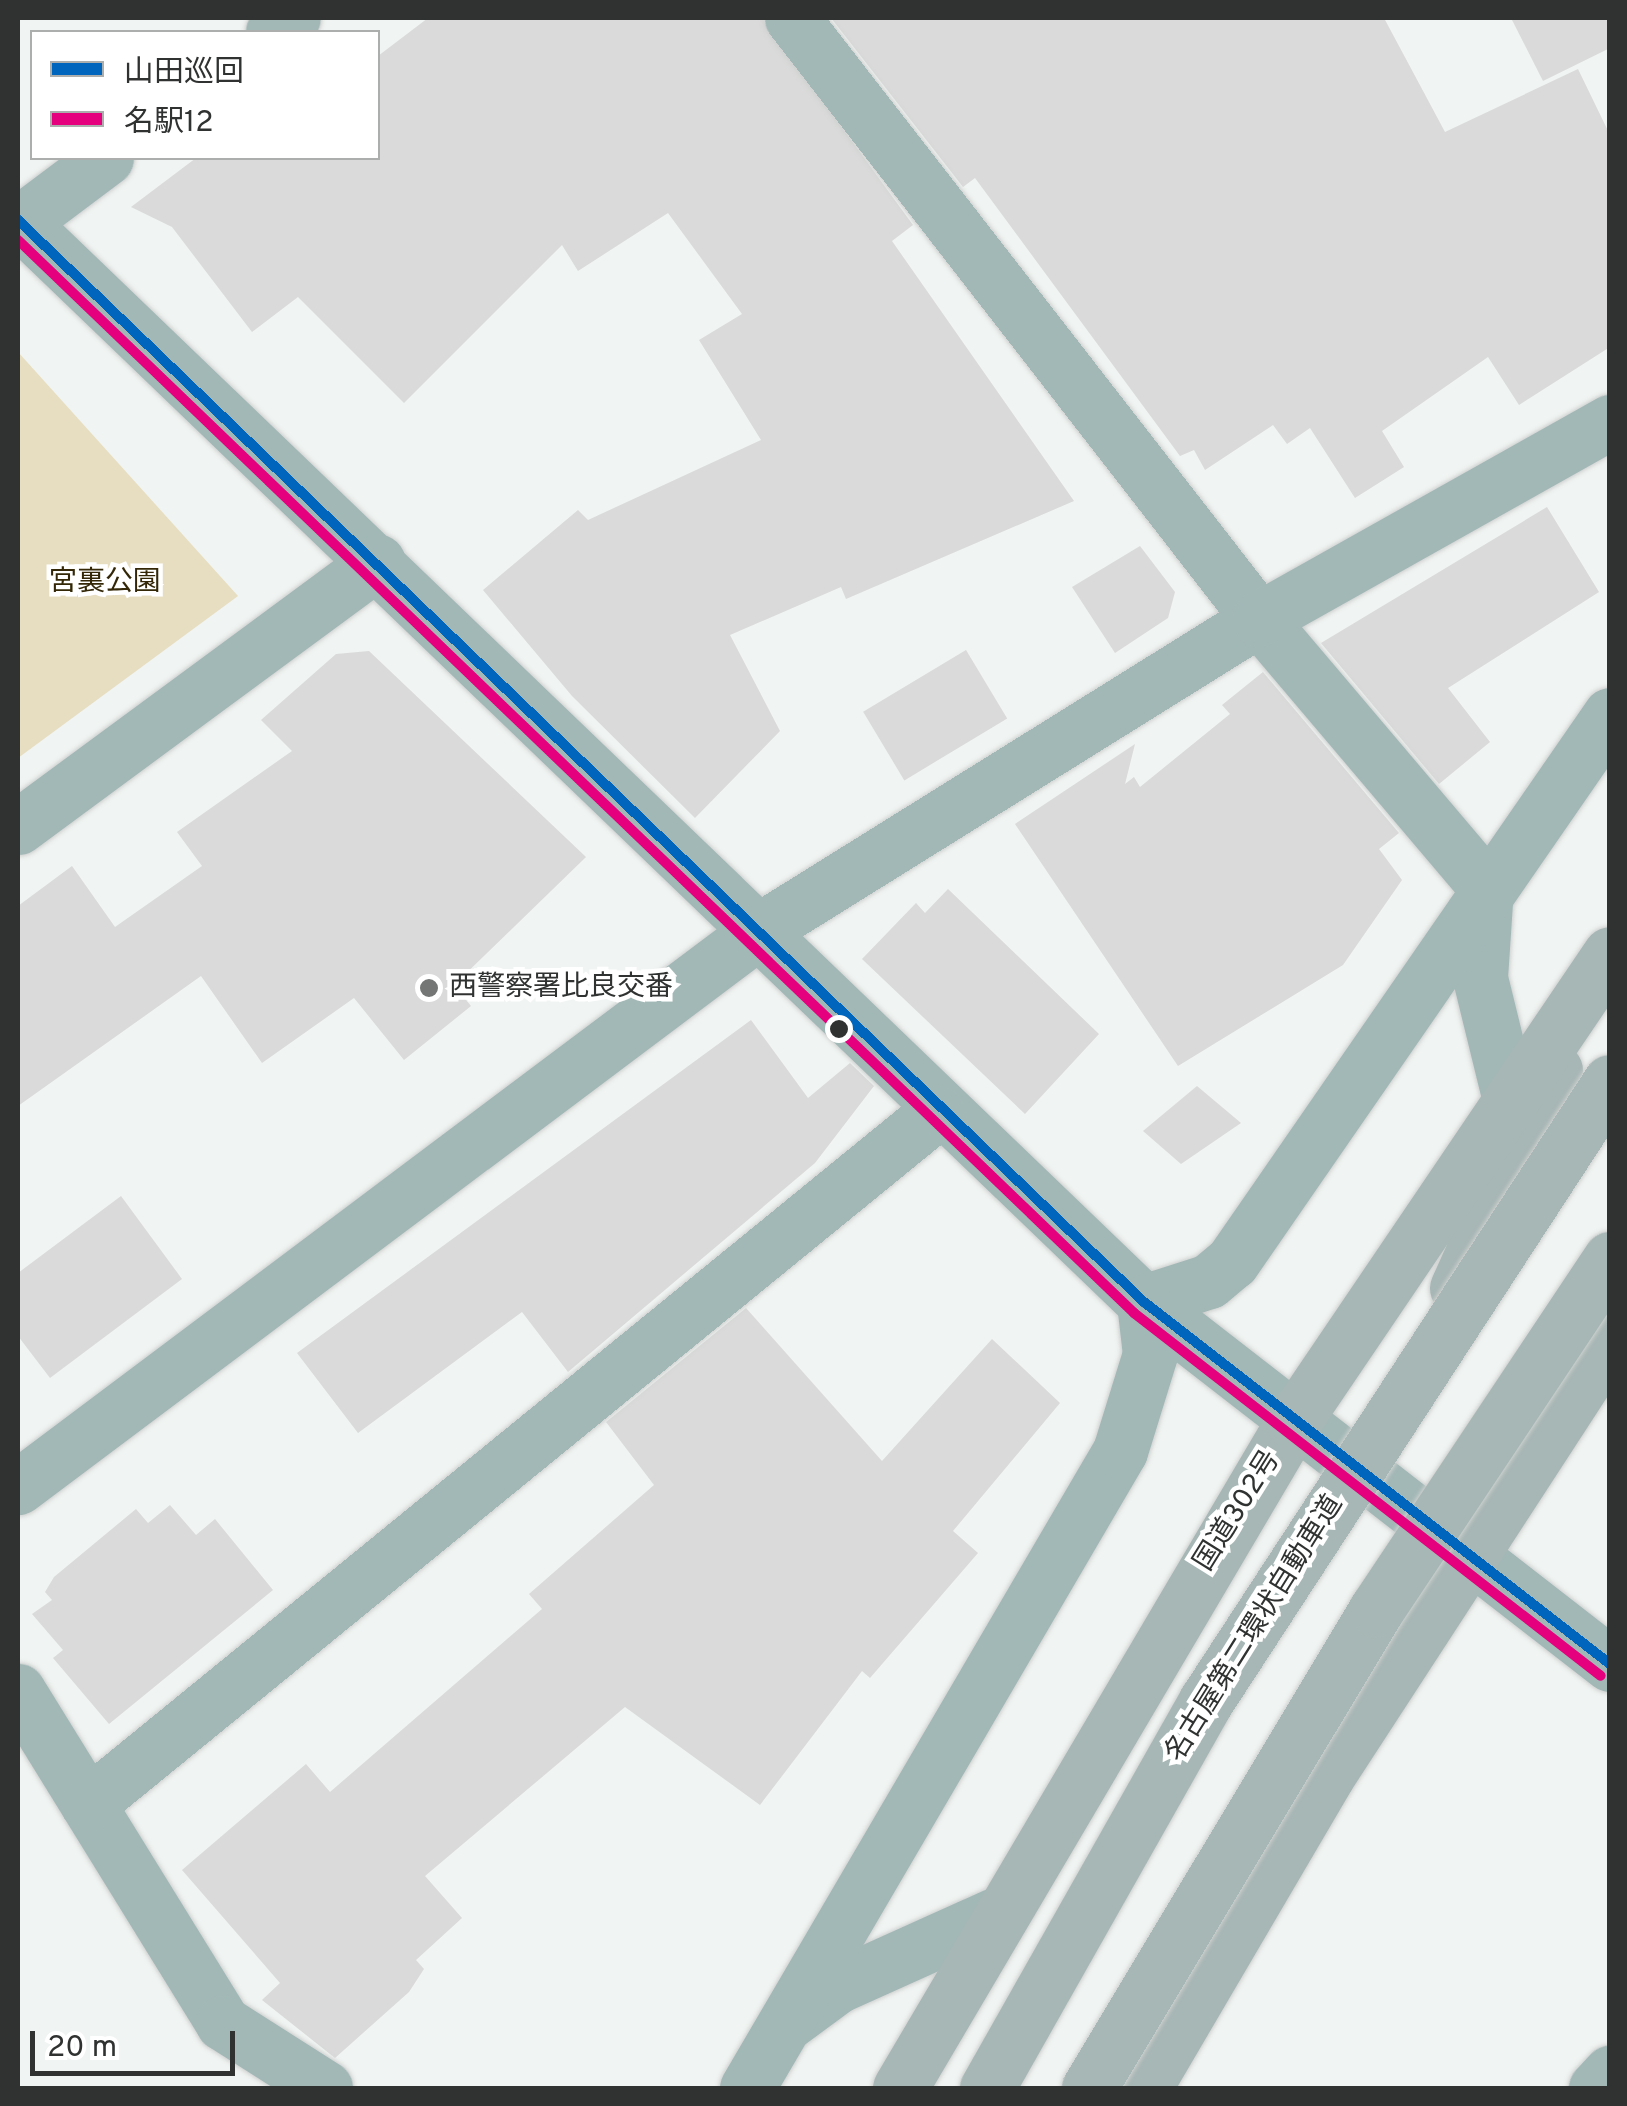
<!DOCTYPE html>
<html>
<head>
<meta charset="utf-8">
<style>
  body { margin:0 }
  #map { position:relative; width:1627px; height:2106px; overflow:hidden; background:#f0f4f2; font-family:Overpass,"Noto Sans JP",sans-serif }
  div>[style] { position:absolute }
  .green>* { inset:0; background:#e7ddc0 }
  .building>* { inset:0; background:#d9dad9; transform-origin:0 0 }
  .roads { filter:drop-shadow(0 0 2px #ced0cf) drop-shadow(0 0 2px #ced0cf) }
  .minor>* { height:55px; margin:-27.5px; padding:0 27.5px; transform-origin:27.5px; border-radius:27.5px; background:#a2b8b6 }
  .highway>* { height:55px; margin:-27.5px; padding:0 27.5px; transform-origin:27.5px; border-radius:27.5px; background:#a7b7b5 }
  .bridges { filter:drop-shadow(0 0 2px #ced0cf) drop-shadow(0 0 2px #ced0cf) }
  .highway-bridge>* { height:55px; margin:-27.5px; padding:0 27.5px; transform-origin:27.5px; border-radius:27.5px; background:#a7b7b5 }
  .bus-1>* { height:10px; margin:-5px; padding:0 5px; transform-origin:5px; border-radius:5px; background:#0065bd }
  .bus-2>* { height:10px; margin:-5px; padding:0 5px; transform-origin:5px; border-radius:5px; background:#e5007d }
  .dots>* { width:28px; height:28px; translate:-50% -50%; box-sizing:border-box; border:5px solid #fff; border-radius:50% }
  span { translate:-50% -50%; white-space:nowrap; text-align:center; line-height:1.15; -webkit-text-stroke:9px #fff; paint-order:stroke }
  .park-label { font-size:28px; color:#332707 }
  .poi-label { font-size:28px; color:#303231 }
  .left { translate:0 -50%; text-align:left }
  .street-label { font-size:28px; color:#303231 }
  .frame { position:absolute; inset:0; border:20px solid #303231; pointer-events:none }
  .legend { position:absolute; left:30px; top:30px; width:350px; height:130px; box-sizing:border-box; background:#fff; border:2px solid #acadad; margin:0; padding:12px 18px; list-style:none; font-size:30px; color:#303231 }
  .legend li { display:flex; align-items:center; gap:20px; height:50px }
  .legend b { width:50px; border:2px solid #acadad }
  .scale { position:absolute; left:30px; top:2031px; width:205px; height:45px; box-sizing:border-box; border:5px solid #303231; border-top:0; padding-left:12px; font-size:30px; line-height:35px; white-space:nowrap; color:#303231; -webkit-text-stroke:8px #fff; paint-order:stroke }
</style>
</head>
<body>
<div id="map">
  <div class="green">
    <i style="clip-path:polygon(18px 352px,238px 596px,18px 758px)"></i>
  </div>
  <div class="building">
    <i style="clip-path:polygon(428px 18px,762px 18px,913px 225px,892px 241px,1074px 501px,846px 599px,841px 587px,730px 635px,780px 731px,695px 818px,572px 696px,483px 590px,578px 510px,588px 520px,761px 440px,699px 340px,742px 314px,668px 213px,578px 271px,562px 245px,404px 403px,298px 297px,252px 332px,172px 227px,131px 207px,196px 158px,378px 158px,378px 56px)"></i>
    <i style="clip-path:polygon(831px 18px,1384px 18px,1445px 132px,1578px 69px,1610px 135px,1610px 347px,1519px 405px,1488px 357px,1382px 431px,1404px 467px,1355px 498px,1310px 428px,1287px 444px,1273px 425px,1205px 470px,1194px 450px,1180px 456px,975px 178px,963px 187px)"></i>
    <i style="clip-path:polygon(1511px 18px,1610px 18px,1610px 48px,1543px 81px)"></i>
    <i style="clip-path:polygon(1547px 507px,1599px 592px,1448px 688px,1490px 742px,1439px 784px,1321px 643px)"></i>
    <i style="clip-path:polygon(1140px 546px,1175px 592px,1168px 618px,1115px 653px,1072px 587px)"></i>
    <i style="left:966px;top:650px;width:80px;height:120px;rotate:59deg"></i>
    <i style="clip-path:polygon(369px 651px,586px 857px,454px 985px,471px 1006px,404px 1060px,354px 998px,262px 1063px,201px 976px,18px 1106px,18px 906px,72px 866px,115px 927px,202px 866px,177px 832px,292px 751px,261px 720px,336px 654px)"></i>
    <i style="clip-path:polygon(1263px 672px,1399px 833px,1379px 849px,1402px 880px,1343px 965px,1178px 1066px,1015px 824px,1135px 744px,1125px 784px,1134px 777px,1140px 787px,1230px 714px,1222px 705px)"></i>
    <i style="clip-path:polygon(948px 889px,1099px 1034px,1025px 1114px,862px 959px,916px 903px,925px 913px)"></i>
    <i style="clip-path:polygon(751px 1020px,808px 1098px,850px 1063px,874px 1086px,815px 1163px,568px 1372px,522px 1312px,358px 1433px,297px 1353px)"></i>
    <i style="clip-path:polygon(1197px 1086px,1241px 1123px,1181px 1164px,1143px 1131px)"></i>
    <i style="clip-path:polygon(121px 1196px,182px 1279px,50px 1378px,18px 1336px,18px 1273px)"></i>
    <i style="clip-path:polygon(746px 1308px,882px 1461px,992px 1339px,1060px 1403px,953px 1531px,978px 1553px,870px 1678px,862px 1671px,760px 1805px,625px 1707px,425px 1876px,462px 1918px,416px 1960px,424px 1969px,409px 1992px,335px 2058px,262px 2000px,280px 1983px,182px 1870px,306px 1764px,330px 1792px,542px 1609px,529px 1594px,654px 1485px,606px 1422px)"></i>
    <i style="clip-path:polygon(170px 1505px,196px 1535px,215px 1519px,273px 1590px,109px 1724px,53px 1658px,63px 1650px,32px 1614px,52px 1600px,45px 1592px,54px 1577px,136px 1509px,148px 1523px)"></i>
  </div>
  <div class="roads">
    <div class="minor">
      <i style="left:792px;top:18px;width:761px;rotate:52.15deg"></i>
      <i style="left:1259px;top:619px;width:351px;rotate:49.7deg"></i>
      <i style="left:1486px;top:887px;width:91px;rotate:93.8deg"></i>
      <i style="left:1480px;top:978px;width:117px;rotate:76.2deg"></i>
      <i style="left:273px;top:32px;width:24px;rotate:-35deg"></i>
      <i style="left:18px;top:220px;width:1562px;rotate:43.86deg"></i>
      <i style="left:1144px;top:1302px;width:590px;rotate:37.84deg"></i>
      <i style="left:18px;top:224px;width:110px;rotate:-36.9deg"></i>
      <i style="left:18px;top:827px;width:447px;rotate:-36.4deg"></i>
      <i style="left:1144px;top:1302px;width:68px;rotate:-17.9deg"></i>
      <i style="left:1209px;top:1281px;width:30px;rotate:-40deg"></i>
      <i style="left:1232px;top:1262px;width:665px;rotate:-55.35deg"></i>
      <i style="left:18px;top:1487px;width:931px;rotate:-36.88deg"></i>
      <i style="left:763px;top:928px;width:584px;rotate:-31.92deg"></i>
      <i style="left:1259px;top:619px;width:403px;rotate:-29.3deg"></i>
      <i style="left:18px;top:1691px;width:390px;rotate:58.3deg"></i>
      <i style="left:223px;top:2023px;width:121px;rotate:32.5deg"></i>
      <i style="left:88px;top:1804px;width:1095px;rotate:-39.18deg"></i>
      <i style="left:788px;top:2022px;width:61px;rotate:-36.3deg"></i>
      <i style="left:837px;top:1986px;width:173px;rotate:-24.2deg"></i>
      <i style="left:747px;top:2088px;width:738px;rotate:-59.65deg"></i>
      <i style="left:1120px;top:1451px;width:102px;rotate:-72.8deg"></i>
      <i style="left:1150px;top:1354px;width:52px;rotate:-96.6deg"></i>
      <i style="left:1596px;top:2088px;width:21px;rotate:-47deg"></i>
    </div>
    <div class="highway">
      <i style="left:1457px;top:1288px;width:239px;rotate:-65.8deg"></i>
      <i style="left:900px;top:2088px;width:773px;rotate:-59.46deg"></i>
      <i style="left:1293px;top:1422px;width:565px;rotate:-55.89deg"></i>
      <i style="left:1144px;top:2088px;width:362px;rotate:-59.6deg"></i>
      <i style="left:1327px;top:1776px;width:519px;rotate:-56.95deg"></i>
    </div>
  </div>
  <div class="bridges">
    <div class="highway-bridge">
      <i style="left:987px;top:2088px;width:445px;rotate:-60.5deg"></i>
      <i style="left:1206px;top:1701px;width:739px;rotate:-56.87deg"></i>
      <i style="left:1089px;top:2088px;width:558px;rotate:-59.02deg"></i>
      <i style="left:1376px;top:1610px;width:422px;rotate:-56.3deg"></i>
    </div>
  </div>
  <div class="bus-1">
    <i style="left:18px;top:220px;width:1562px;rotate:43.86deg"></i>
    <i style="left:1144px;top:1302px;width:590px;rotate:37.84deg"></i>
  </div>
  <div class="bus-2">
    <i style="left:18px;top:240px;width:1548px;rotate:43.87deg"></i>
    <i style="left:1134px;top:1313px;width:591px;rotate:37.86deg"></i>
  </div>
  <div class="dots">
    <i style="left:429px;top:988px;background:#737675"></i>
    <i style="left:839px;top:1029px;background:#303231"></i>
  </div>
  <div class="park-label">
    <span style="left:105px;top:583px">宮裏公園</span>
  </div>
  <div class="poi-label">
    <span class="left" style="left:449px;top:988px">西警察署比良交番</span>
  </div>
  <div class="street-label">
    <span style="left:1238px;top:1511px;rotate:-58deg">国道302号</span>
    <span style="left:1255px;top:1629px;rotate:-58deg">名古屋第二環状自動車道</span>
  </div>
  <div class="frame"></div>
  <ul class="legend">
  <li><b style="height:12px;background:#0065bd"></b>山田巡回</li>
  <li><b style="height:12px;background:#e5007d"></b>名駅12</li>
  </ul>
  <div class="scale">20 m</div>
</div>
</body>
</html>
